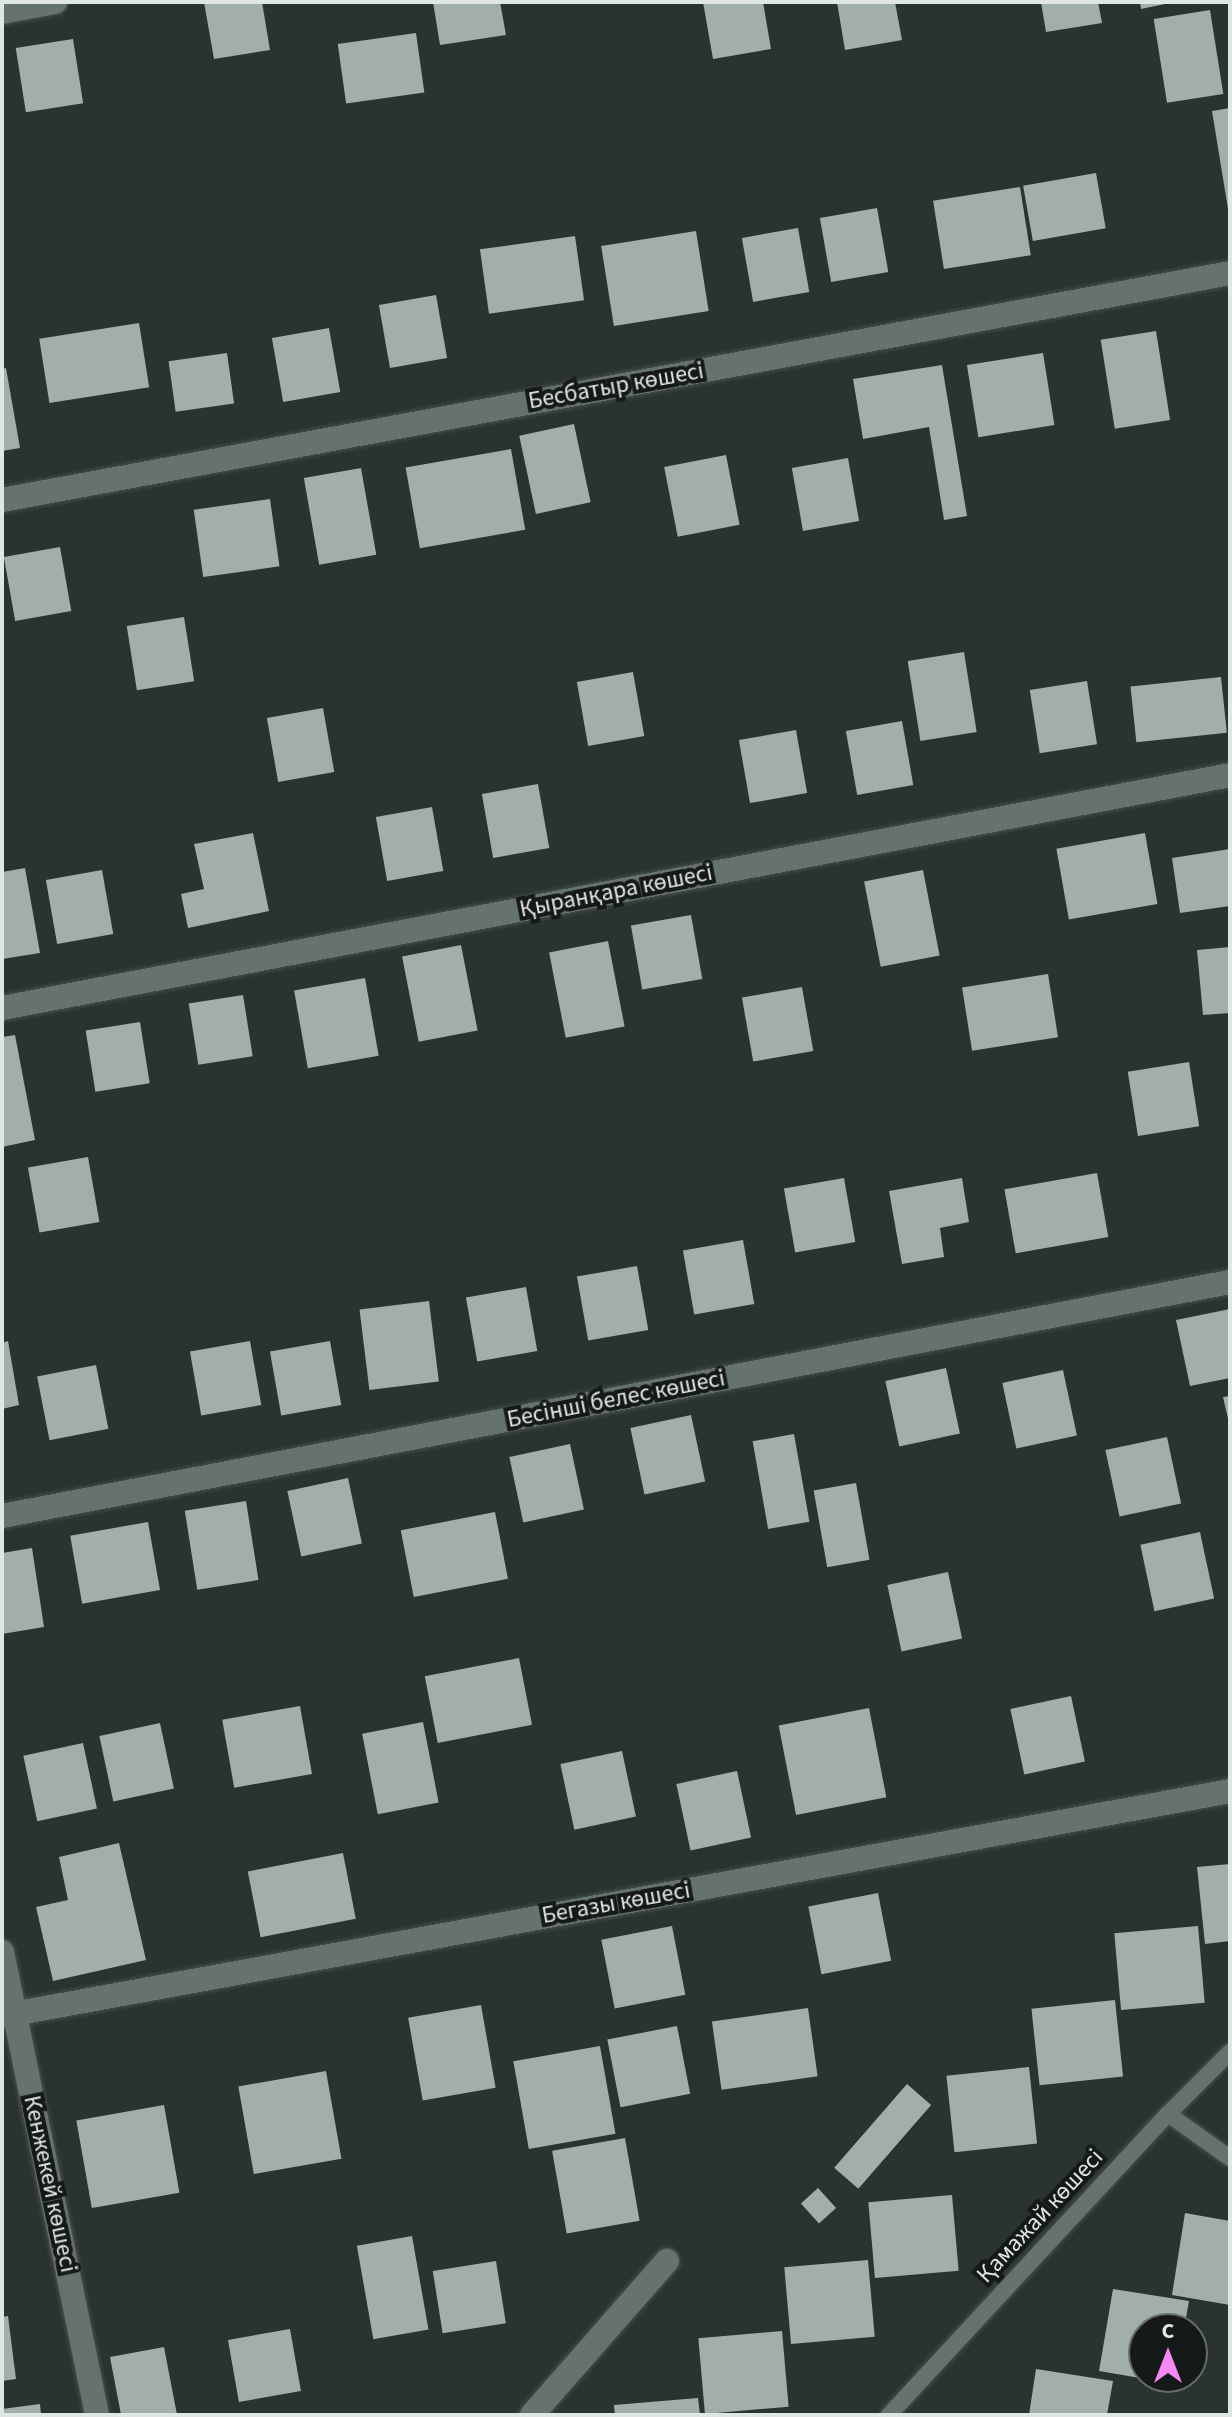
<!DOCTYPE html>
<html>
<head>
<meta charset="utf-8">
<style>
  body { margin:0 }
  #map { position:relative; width:1232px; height:2417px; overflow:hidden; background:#293330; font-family:"Source Sans 3",sans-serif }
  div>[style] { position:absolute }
  .building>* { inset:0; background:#a1aeab; transform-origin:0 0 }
  .roads { filter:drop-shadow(0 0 2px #47504d) drop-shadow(0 0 2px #47504d) }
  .lane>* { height:16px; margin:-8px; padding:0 8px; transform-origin:8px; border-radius:8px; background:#66726f }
  .street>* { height:24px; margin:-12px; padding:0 12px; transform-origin:12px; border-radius:12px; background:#66726f }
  span { translate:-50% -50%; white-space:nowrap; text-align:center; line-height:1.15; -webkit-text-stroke:8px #151a18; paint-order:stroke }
  .street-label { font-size:24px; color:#e0e6e4 }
  .frame { position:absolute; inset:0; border:4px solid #e0e6e4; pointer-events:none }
  .north { position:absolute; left:1128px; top:2313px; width:80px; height:80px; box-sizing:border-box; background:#151a18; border:2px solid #666c6a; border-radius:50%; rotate:0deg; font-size:22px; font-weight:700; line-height:32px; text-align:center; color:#e0e6e4 }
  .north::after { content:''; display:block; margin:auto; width:28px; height:36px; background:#f489f1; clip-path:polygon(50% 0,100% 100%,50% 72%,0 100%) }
</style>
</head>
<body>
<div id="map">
  <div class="building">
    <i style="clip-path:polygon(204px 2px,262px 2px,270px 50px,214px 59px)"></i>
    <i style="clip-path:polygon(433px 2px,500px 2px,506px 35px,440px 45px)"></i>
    <i style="clip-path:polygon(703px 2px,763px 2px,771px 49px,713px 59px)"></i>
    <i style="clip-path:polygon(837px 2px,895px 2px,902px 40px,845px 50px)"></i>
    <i style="clip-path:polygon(1041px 2px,1098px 2px,1102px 23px,1046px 32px)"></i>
    <i style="clip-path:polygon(1140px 2px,1170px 2px,1170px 3px,1141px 9px)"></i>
    <i style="left:1210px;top:10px;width:85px;height:57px;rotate:81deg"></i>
    <i style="left:416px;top:33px;width:60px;height:79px;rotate:82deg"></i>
    <i style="left:73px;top:39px;width:65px;height:58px;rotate:81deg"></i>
    <i style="clip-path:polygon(1230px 108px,1230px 209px,1228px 209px,1212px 111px)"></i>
    <i style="left:1096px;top:173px;width:56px;height:74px;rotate:80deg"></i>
    <i style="left:1020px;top:187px;width:69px;height:88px;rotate:81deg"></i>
    <i style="left:877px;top:208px;width:65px;height:58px;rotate:80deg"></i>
    <i style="left:798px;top:228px;width:65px;height:57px;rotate:80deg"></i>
    <i style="left:696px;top:231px;width:81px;height:96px;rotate:81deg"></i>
    <i style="left:575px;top:236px;width:65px;height:96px;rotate:82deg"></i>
    <i style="left:436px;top:295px;width:64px;height:58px;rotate:80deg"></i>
    <i style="left:139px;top:323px;width:65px;height:101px;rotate:81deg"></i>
    <i style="left:329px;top:328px;width:65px;height:58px;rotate:80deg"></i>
    <i style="left:1156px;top:331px;width:90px;height:56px;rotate:81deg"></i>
    <i style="left:227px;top:353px;width:51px;height:59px;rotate:82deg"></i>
    <i style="left:1043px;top:353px;width:73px;height:77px;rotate:81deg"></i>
    <i style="clip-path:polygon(942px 365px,967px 516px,944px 520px,929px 427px,863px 439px,853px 379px)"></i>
    <i style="clip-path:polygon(6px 368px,20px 448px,2px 451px,2px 369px)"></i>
    <i style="left:574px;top:424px;width:80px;height:56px;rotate:78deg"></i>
    <i style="left:511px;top:449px;width:82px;height:107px;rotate:80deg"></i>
    <i style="left:726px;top:455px;width:71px;height:63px;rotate:79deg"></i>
    <i style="left:848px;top:458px;width:64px;height:57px;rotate:80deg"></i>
    <i style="left:361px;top:468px;width:88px;height:58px;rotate:80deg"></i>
    <i style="left:270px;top:499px;width:68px;height:77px;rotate:82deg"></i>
    <i style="left:60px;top:547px;width:65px;height:57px;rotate:80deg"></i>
    <i style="left:184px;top:617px;width:65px;height:58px;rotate:81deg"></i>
    <i style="left:964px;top:652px;width:81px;height:57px;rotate:81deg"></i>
    <i style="left:633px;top:672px;width:65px;height:57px;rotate:80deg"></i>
    <i style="left:1221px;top:677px;width:56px;height:91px;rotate:84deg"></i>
    <i style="left:1087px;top:681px;width:64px;height:58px;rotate:81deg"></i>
    <i style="left:323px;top:708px;width:65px;height:57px;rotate:80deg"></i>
    <i style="left:902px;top:721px;width:65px;height:57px;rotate:80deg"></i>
    <i style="left:796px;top:730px;width:64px;height:58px;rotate:80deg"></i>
    <i style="left:538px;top:784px;width:65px;height:57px;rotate:80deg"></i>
    <i style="left:432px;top:807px;width:65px;height:57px;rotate:80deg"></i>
    <i style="clip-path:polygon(253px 833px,269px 911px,188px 928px,181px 894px,204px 889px,194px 844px)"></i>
    <i style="left:1145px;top:833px;width:72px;height:90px;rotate:80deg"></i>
    <i style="clip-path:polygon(1230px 849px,1230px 906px,1180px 913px,1172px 858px)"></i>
    <i style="clip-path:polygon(25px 868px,40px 953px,2px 959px,2px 872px)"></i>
    <i style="left:102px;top:870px;width:65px;height:57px;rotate:80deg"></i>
    <i style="left:923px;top:870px;width:87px;height:60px;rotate:79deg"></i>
    <i style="left:691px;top:915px;width:65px;height:61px;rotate:80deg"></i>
    <i style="left:608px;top:941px;width:87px;height:60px;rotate:79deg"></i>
    <i style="left:461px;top:945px;width:87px;height:60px;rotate:79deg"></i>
    <i style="clip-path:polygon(1230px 947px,1230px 1013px,1203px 1015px,1197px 950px)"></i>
    <i style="left:1048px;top:974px;width:64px;height:87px;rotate:81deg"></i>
    <i style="left:365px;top:978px;width:79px;height:72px;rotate:80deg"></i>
    <i style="left:802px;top:987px;width:65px;height:61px;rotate:80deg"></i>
    <i style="left:243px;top:995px;width:62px;height:55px;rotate:81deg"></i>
    <i style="left:140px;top:1022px;width:62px;height:55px;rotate:81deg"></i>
    <i style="clip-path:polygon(15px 1035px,35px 1140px,2px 1147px,2px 1037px)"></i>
    <i style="left:1189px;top:1062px;width:65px;height:62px;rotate:81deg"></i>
    <i style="left:88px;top:1157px;width:66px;height:61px;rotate:80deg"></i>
    <i style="left:1097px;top:1173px;width:65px;height:94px;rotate:80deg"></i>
    <i style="left:844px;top:1178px;width:65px;height:61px;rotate:80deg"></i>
    <i style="clip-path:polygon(962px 1178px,969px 1222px,940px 1228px,944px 1257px,902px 1264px,889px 1191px)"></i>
    <i style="left:743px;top:1240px;width:65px;height:61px;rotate:80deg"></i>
    <i style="left:637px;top:1266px;width:65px;height:61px;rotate:80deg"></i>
    <i style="left:526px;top:1287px;width:65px;height:61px;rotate:80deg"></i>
    <i style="left:429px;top:1301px;width:81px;height:70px;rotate:83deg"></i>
    <i style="clip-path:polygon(1230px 1309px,1230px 1378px,1190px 1386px,1176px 1320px)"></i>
    <i style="clip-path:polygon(8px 1341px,19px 1405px,2px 1409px,2px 1343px)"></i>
    <i style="left:250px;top:1341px;width:65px;height:61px;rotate:80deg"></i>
    <i style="left:330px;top:1341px;width:65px;height:61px;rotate:80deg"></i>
    <i style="left:96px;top:1365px;width:65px;height:60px;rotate:79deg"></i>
    <i style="left:946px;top:1368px;width:67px;height:62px;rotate:78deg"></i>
    <i style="left:1063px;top:1370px;width:67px;height:62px;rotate:78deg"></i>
    <i style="clip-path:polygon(1230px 1396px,1230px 1423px,1229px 1423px,1223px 1397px)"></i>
    <i style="left:691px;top:1415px;width:68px;height:62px;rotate:78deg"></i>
    <i style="left:794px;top:1434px;width:89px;height:42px;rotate:80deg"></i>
    <i style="left:1167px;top:1437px;width:68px;height:63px;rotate:78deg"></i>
    <i style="left:570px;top:1444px;width:67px;height:62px;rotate:78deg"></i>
    <i style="left:348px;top:1478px;width:67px;height:62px;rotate:78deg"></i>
    <i style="left:856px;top:1483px;width:78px;height:43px;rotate:80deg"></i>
    <i style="left:246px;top:1501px;width:80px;height:62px;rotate:81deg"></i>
    <i style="left:495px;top:1512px;width:68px;height:96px;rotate:79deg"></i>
    <i style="left:148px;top:1522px;width:69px;height:79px;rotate:80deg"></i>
    <i style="left:1200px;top:1532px;width:68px;height:61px;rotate:78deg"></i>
    <i style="clip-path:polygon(32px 1548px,44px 1627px,2px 1634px,2px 1553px)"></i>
    <i style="left:948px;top:1572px;width:68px;height:62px;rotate:78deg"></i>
    <i style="left:519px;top:1658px;width:68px;height:96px;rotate:79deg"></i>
    <i style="left:1071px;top:1696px;width:67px;height:62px;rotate:78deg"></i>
    <i style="left:300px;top:1706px;width:69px;height:79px;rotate:80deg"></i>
    <i style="left:869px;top:1708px;width:91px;height:92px;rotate:79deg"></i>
    <i style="left:423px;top:1722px;width:82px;height:62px;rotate:79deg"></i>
    <i style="left:160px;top:1723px;width:67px;height:62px;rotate:78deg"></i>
    <i style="left:83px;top:1743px;width:67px;height:61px;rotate:78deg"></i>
    <i style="left:622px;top:1751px;width:67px;height:63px;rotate:78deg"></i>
    <i style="left:737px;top:1771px;width:68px;height:62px;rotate:78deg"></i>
    <i style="clip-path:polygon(119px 1843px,146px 1960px,53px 1981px,36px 1907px,68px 1900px,59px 1857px)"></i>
    <i style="left:343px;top:1853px;width:67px;height:97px;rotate:79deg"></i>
    <i style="clip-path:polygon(1230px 1864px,1230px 1941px,1205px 1944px,1197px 1867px)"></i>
    <i style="left:878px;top:1893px;width:69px;height:71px;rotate:79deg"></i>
    <i style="left:672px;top:1926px;width:70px;height:72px;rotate:79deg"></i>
    <i style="left:1198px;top:1926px;width:77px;height:84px;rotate:85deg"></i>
    <i style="left:1115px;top:2000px;width:77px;height:84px;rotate:84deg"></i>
    <i style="left:481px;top:2005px;width:84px;height:74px;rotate:80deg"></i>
    <i style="left:808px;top:2008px;width:69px;height:97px;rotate:82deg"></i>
    <i style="left:677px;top:2026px;width:69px;height:71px;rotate:79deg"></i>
    <i style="left:600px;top:2046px;width:89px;height:88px;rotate:80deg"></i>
    <i style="left:1029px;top:2067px;width:77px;height:83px;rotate:84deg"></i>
    <i style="left:326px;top:2071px;width:89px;height:89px;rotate:80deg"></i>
    <i style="left:907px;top:2084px;width:32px;height:111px;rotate:41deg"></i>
    <i style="left:164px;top:2105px;width:89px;height:89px;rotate:80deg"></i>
    <i style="left:625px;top:2138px;width:84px;height:74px;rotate:80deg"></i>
    <i style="left:818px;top:2188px;width:27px;height:23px;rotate:48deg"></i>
    <i style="left:952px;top:2195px;width:76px;height:84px;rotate:85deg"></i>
    <i style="clip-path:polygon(1185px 2213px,1230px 2221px,1230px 2305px,1172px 2295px)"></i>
    <i style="left:412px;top:2236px;width:95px;height:56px;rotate:80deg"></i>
    <i style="left:868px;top:2260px;width:77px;height:84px;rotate:85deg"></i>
    <i style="left:496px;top:2261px;width:63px;height:64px;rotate:81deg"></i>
    <i style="clip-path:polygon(1113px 2289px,1189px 2301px,1184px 2329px,1144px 2329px,1144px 2377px,1176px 2377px,1175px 2384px,1099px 2371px)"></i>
    <i style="clip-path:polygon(8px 2316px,16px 2379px,2px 2381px,2px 2317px)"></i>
    <i style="left:290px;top:2329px;width:63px;height:63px;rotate:80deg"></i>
    <i style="left:782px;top:2331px;width:76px;height:84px;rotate:85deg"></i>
    <i style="clip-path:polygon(164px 2347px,177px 2415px,121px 2415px,110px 2357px)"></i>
    <i style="clip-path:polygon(1036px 2369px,1113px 2381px,1107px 2415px,1029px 2415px)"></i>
    <i style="clip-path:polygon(698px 2398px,700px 2415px,615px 2415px,614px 2405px)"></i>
    <i style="clip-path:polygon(40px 2404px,41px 2415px,2px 2415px,2px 2409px)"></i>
  </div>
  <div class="roads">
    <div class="lane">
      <i style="left:1168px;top:2114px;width:76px;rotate:35.4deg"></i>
      <i style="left:889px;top:2415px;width:410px;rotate:-47.2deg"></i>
      <i style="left:1168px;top:2114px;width:88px;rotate:-45deg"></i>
    </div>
    <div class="street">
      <i style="left:2px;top:12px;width:54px;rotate:-10.7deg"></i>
      <i style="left:2px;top:500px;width:1249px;rotate:-10.47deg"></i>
      <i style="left:2px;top:1008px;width:1250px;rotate:-10.74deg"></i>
      <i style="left:2px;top:1516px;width:1250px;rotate:-10.79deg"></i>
      <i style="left:2px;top:1952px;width:473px;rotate:78.4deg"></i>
      <i style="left:2px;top:2016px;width:1248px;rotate:-10.38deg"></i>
      <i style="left:532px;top:2415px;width:205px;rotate:-48.8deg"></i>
    </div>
  </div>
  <div class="street-label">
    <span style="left:616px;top:386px;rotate:-10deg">Бесбатыр көшесі</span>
    <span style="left:616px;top:891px;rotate:-11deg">Қыранқара көшесі</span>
    <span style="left:616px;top:1399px;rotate:-11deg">Бесінші белес көшесі</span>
    <span style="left:616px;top:1903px;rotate:-10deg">Бегазы көшесі</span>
    <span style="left:50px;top:2184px;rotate:78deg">Кенжекей көшесі</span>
    <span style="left:1040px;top:2216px;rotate:-47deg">Қамажай көшесі</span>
  </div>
  <div class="frame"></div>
  <div class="north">С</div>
</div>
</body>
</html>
